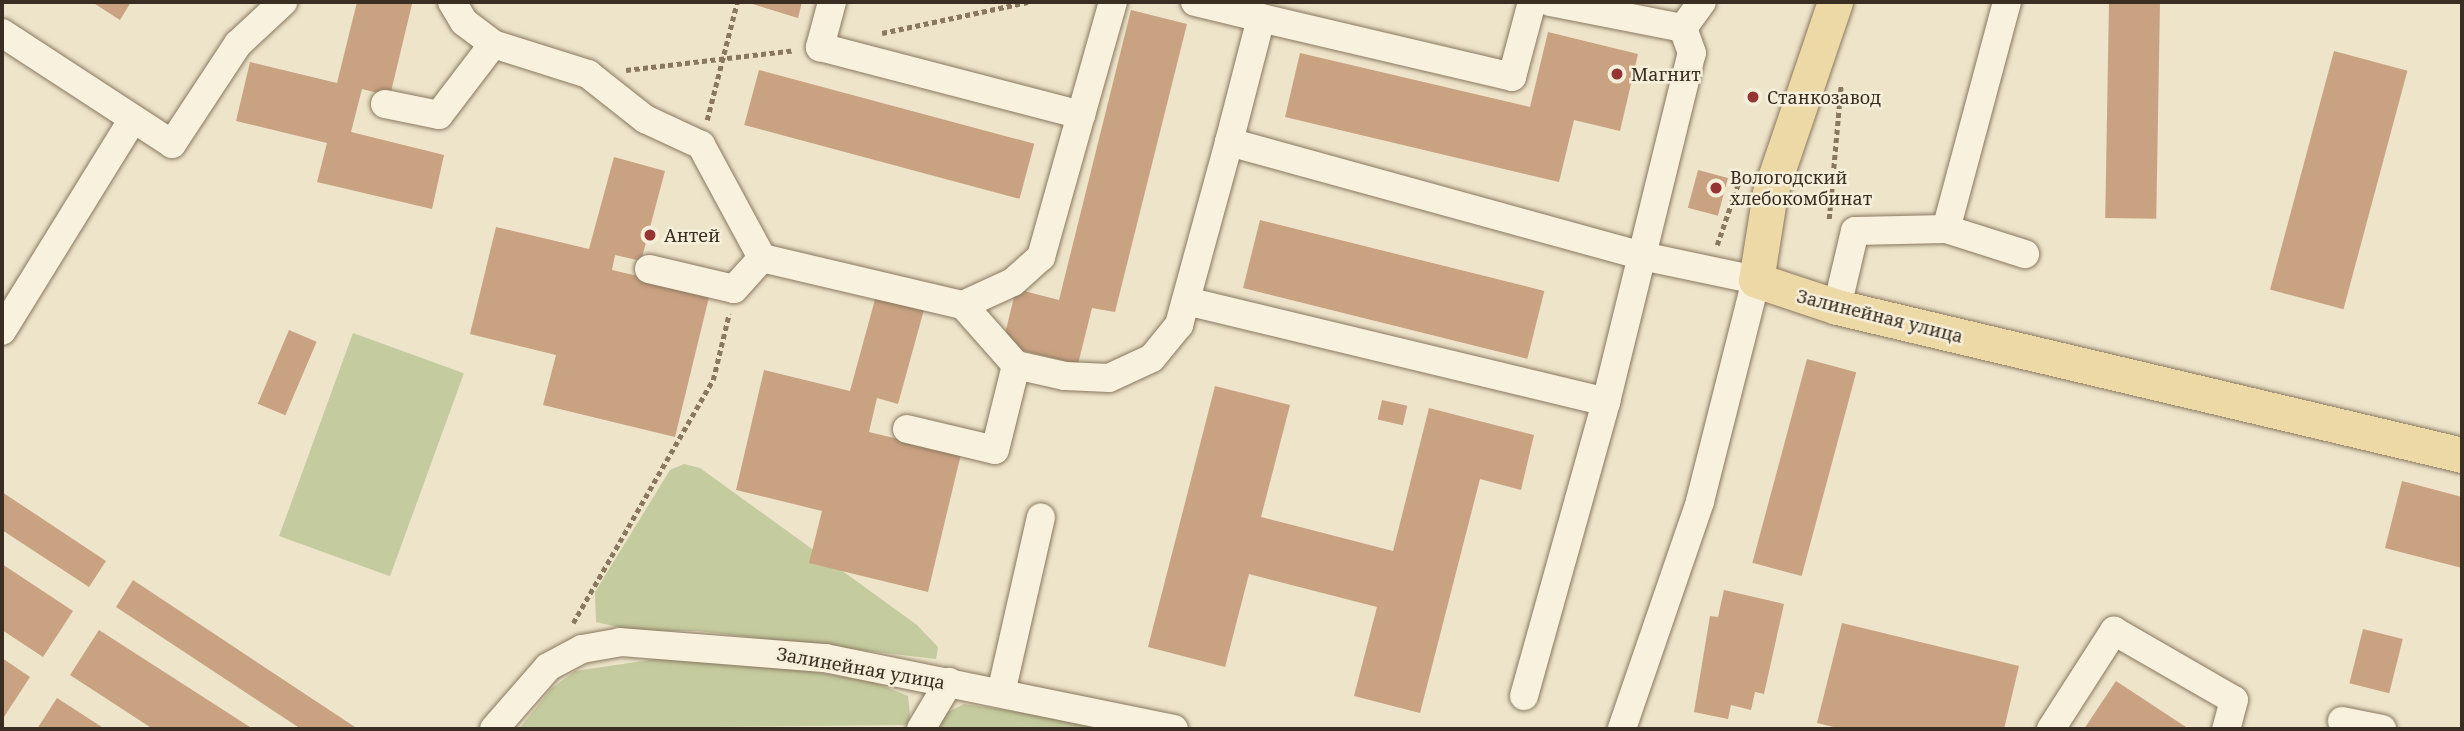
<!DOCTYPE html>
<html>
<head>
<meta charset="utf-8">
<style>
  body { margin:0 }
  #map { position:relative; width:2464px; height:731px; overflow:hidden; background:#ede4ca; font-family:"Noto Serif",serif }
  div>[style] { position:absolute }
  .green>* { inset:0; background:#c4cb9e; transform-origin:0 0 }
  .building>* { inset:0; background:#c9a282; transform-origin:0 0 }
  .path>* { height:4.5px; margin-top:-2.25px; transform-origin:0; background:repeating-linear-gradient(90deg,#89775f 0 5px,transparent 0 8.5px) }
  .roads { filter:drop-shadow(0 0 2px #89775f) drop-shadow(0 0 2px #89775f) }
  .minor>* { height:28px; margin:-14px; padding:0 14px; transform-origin:14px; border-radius:14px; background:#f8f1dd }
  .major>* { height:35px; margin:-17.5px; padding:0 17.5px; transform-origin:17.5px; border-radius:17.5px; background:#edd9a5 }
  .dots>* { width:19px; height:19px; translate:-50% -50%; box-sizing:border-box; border:4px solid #f5eed9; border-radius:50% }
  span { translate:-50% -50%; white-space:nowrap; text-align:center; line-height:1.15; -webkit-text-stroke:5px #f5eed9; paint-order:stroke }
  .poi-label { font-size:18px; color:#3a2e22 }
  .left { translate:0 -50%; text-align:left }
  .street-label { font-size:18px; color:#3a2e22 }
  .frame { position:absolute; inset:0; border:4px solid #3a2e22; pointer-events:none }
</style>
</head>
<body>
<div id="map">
  <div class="green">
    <i style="left:353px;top:333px;width:118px;height:216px;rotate:20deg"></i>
    <i style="clip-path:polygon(684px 464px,700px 468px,917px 625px,938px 647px,936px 659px,698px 631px,634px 631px,596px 622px,595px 592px,670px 470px)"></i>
    <i style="clip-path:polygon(657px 659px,784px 667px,873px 682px,908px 696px,911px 725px,519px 729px,551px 689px,575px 671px)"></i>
    <i style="clip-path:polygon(964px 704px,1096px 723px,1122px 729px,935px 729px,944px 714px)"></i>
  </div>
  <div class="building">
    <i style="clip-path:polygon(92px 2px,131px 2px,120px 20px)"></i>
    <i style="clip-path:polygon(357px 2px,412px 4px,390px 96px,362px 89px,351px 132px,444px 155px,432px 209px,317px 182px,327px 143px,236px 121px,250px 62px,337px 83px)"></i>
    <i style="clip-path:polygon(746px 2px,802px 2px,798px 18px)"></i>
    <i style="left:2109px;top:2px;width:51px;height:216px;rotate:1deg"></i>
    <i style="clip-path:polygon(1131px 10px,1187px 24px,1115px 312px,1092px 308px,1078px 364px,1002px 346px,1016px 289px,1059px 300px)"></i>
    <i style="clip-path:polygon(1548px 32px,1638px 54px,1620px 131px,1574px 120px,1559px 182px,1285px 117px,1300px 53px,1530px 107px)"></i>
    <i style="left:2334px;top:51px;width:76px;height:247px;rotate:15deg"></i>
    <i style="left:759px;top:70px;width:285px;height:57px;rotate:15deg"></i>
    <i style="clip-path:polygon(614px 157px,665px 171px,641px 261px,615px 255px,612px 270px,710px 293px,675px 437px,543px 405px,556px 355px,470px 334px,496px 227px,589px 249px)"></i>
    <i style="left:1698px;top:170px;width:31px;height:39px;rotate:15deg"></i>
    <i style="left:1260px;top:220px;width:293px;height:70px;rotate:14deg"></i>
    <i style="clip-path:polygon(877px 292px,925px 306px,898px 404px,877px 398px,869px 432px,961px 454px,928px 592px,809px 563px,822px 511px,736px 490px,764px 370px,850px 391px)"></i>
    <i style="left:289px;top:330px;width:30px;height:80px;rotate:23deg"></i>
    <i style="left:1807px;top:359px;width:51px;height:211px;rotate:15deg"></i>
    <i style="clip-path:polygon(1215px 386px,1290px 405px,1261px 517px,1393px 551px,1429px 408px,1534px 435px,1521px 490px,1480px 479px,1420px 713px,1354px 696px,1377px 607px,1249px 574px,1225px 667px,1148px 647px)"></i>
    <i style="left:1382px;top:400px;width:26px;height:20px;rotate:13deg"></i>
    <i style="clip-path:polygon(2402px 481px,2462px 497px,2462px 568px,2385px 548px)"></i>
    <i style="clip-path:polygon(2px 492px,106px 561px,89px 587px,2px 530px)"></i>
    <i style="clip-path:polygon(2px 564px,73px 611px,43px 657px,2px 630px)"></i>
    <i style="clip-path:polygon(133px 580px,358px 729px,301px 729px,116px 607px)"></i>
    <i style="clip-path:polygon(1724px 590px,1784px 604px,1764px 694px,1755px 692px,1751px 710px,1731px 705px,1728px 719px,1694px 712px,1710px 616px,1718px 617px)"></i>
    <i style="clip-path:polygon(1842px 623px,2019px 666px,2004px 729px,1842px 729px,1817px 723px)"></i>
    <i style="left:2363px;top:629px;width:41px;height:56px;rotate:14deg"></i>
    <i style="clip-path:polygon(99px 630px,253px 729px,153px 729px,70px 675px)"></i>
    <i style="clip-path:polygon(2px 658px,30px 677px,2px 720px)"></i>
    <i style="clip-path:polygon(2116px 681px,2189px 729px,2084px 729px)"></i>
    <i style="clip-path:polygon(57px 698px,105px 729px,37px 729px)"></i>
  </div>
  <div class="path">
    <i style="left:882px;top:33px;width:149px;rotate:-12deg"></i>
    <i style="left:626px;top:70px;width:170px;rotate:-6.7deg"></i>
    <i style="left:707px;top:120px;width:122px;rotate:-75.7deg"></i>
    <i style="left:1829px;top:219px;width:135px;rotate:-84.9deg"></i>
    <i style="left:1717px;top:245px;width:65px;rotate:-71deg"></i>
    <i style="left:573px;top:623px;width:280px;rotate:-60.1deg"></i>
    <i style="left:713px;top:380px;width:68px;rotate:-76.4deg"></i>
  </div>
  <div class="roads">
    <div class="minor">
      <i style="left:452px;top:2px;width:23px;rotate:59deg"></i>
      <i style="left:464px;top:22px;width:36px;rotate:37deg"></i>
      <i style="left:493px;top:44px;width:100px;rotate:17.5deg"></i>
      <i style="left:588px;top:74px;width:73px;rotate:38.3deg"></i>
      <i style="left:645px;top:119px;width:62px;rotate:24.9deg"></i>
      <i style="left:701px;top:145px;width:128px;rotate:61.6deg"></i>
      <i style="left:762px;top:258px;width:206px;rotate:13.2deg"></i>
      <i style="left:963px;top:305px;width:80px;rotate:48.5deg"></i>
      <i style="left:1016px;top:365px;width:50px;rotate:12.7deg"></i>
      <i style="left:1065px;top:376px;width:44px;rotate:2.6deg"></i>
      <i style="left:1109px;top:378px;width:47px;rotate:-24.9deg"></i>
      <i style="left:1152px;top:358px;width:43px;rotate:-50.7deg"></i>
      <i style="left:1179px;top:325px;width:190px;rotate:-74.7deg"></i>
      <i style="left:1229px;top:142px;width:428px;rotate:15.4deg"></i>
      <i style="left:1642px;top:256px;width:116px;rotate:11.9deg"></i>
      <i style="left:1756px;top:280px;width:229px;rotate:104.2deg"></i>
      <i style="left:1700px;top:502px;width:240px;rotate:109deg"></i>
      <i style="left:832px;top:2px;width:47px;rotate:104.9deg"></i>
      <i style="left:820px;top:47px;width:270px;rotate:14.6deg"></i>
      <i style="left:1081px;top:115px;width:117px;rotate:-74.2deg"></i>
      <i style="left:1195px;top:2px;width:68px;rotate:13.6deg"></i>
      <i style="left:1550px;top:2px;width:136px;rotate:11.1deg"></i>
      <i style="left:2007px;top:2px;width:235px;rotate:105deg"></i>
      <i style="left:1946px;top:229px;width:83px;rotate:17.6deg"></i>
      <i style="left:2px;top:33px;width:203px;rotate:33.1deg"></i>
      <i style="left:172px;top:144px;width:120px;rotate:-56.6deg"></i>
      <i style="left:238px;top:44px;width:62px;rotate:-43deg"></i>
      <i style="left:385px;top:104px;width:55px;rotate:11.5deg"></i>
      <i style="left:439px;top:115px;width:89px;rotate:-52.7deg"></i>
      <i style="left:1229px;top:142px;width:128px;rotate:-75.5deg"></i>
      <i style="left:1261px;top:18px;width:258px;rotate:13.2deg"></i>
      <i style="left:1512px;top:77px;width:78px;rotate:-75.1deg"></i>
      <i style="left:649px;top:269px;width:87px;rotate:13.2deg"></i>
      <i style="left:734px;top:289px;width:42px;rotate:-47.9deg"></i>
      <i style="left:1190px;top:302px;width:428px;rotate:13.5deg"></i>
      <i style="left:963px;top:305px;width:55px;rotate:-24.7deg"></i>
      <i style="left:1013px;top:282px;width:38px;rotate:-42deg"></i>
      <i style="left:1041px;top:257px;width:148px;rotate:-74.3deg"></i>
      <i style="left:1837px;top:307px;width:78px;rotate:-76.7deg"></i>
      <i style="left:1855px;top:231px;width:91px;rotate:-1.3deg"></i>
      <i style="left:2px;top:331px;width:249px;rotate:-58.3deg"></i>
      <i style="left:907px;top:429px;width:90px;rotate:13.4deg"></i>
      <i style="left:995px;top:450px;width:88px;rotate:-76.1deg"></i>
      <i style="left:1001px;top:693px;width:180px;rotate:-77.2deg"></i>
      <i style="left:1524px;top:696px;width:305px;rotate:-74.4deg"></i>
      <i style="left:1606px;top:402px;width:359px;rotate:-76.2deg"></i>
      <i style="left:1692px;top:53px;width:27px;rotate:-110deg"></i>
      <i style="left:1683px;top:28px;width:32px;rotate:-54deg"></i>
      <i style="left:2342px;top:721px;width:41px;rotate:11.3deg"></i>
      <i style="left:494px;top:729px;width:82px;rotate:-48.9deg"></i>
      <i style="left:548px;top:667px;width:38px;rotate:-28deg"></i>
      <i style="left:582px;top:649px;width:39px;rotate:-10deg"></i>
      <i style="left:620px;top:642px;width:206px;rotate:4.5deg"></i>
      <i style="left:825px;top:658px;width:356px;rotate:11.5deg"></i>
      <i style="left:921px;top:729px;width:55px;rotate:-59.2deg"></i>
      <i style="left:2051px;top:729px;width:117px;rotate:-57.3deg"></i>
      <i style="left:2114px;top:631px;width:138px;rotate:29.9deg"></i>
      <i style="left:2234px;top:700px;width:30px;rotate:105deg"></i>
    </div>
    <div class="major">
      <i style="left:1835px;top:2px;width:202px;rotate:108.8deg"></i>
      <i style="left:1770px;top:193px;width:88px;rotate:99.1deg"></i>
      <i style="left:1756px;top:280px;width:85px;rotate:18.4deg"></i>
      <i style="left:1837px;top:307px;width:642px;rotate:13.32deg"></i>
    </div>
  </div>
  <div class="dots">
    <i style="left:1617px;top:74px;background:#953432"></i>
    <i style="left:1753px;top:97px;background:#953432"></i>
    <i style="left:1716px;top:188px;background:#953432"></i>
    <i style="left:650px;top:235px;background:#953432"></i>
  </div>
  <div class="poi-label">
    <span class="left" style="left:1631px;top:74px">Магнит</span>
    <span class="left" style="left:1767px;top:97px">Станкозавод</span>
    <span class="left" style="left:1730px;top:188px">Вологодский<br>хлебокомбинат</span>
    <span class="left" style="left:664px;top:235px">Антей</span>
  </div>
  <div class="street-label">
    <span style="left:1880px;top:316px;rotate:14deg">Залинейная улица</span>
    <span style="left:861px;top:668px;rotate:10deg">Залинейная улица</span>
  </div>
  <div class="frame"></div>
</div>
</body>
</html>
